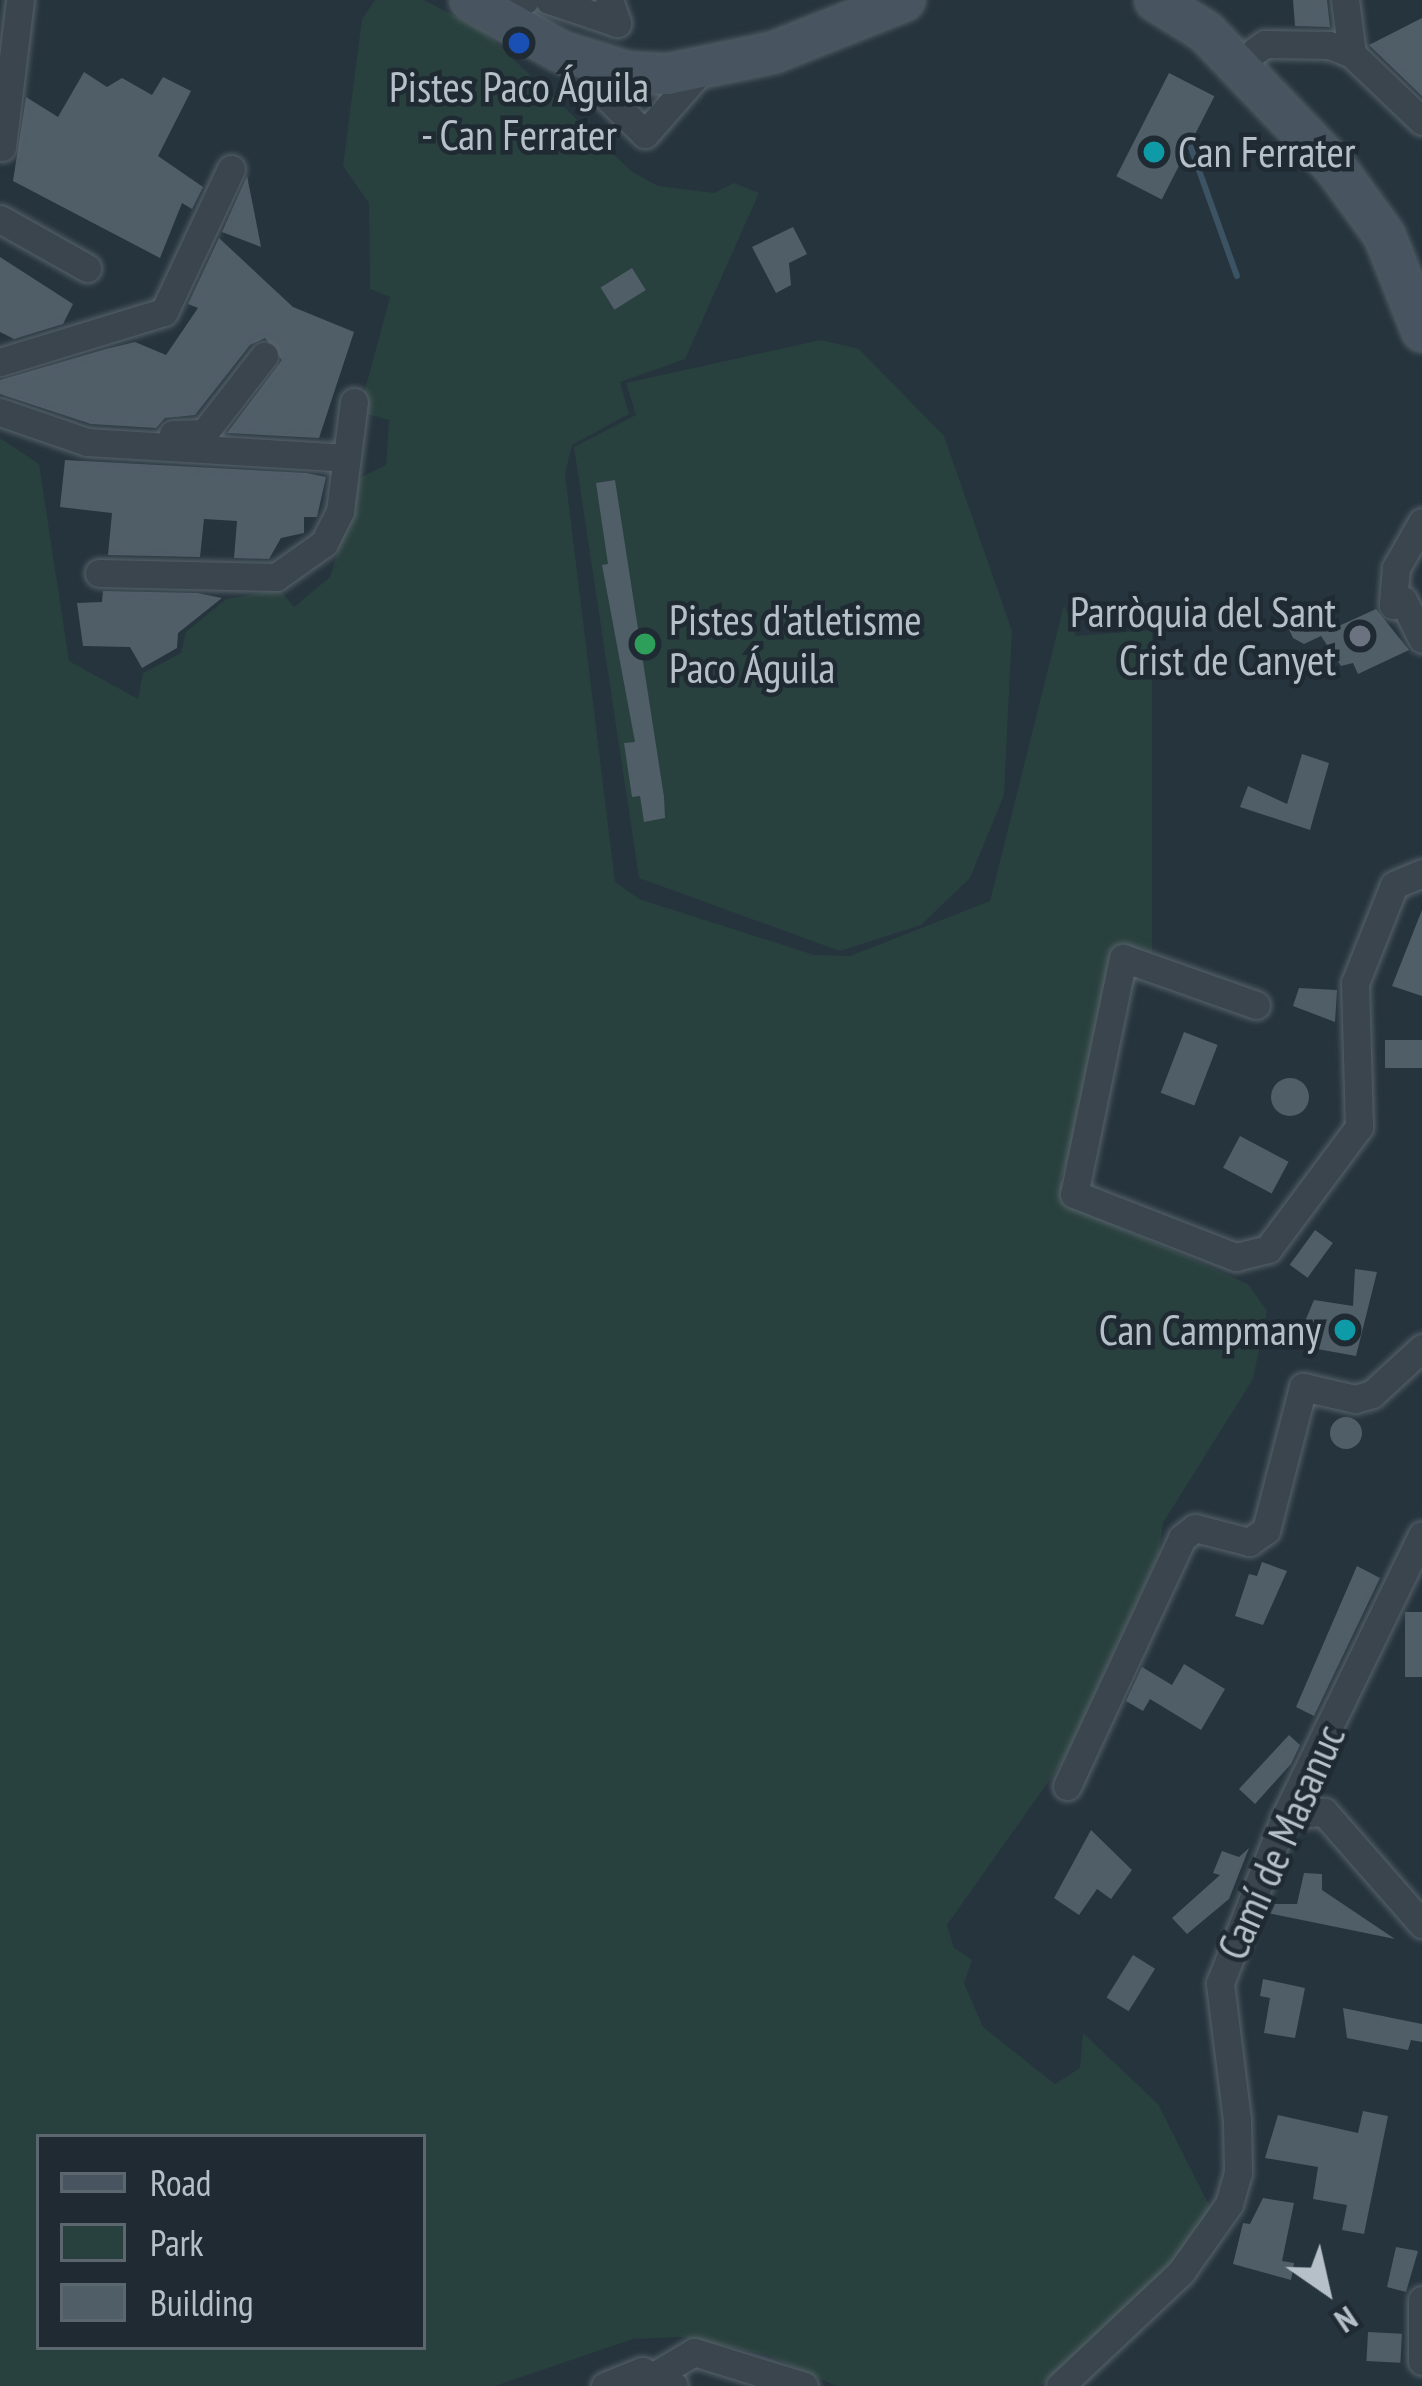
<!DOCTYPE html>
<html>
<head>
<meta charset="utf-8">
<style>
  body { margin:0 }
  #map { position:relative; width:1422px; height:2386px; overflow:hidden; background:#26343d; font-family:"PT Sans Narrow",sans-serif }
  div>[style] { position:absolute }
  .green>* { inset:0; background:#29413e }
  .stream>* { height:6px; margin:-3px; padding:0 3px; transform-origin:3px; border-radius:3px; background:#3b5363 }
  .building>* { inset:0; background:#505e68; transform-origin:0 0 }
  .round { border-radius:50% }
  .roads { filter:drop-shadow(0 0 3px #58636b) drop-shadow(0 0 3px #58636b) }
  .street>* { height:27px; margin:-13.5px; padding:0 13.5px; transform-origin:13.5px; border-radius:13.5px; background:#3a454e }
  .secondary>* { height:39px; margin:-19.5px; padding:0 19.5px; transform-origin:19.5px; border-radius:19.5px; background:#485560 }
  .dots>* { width:33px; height:33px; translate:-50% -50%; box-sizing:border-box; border:6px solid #1f2a33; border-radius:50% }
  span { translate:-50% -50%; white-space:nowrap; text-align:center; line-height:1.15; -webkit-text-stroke:9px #1f2a33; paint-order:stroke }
  .poi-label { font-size:42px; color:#b6c0c8 }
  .left { translate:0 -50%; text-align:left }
  .right { translate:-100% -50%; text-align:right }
  .street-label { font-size:42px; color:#b6c0c8 }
  .legend { position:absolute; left:36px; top:2134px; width:390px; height:216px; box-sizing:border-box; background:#1f2a33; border:3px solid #5b666f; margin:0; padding:15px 21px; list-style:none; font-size:36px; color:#b6c0c8 }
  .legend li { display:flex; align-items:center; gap:24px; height:60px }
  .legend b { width:60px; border:3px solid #5b666f }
  .north { position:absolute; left:1266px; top:2230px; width:120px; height:120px; -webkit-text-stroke:9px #1f2a33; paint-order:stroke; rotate:146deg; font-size:33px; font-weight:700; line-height:48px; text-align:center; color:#b6c0c8 }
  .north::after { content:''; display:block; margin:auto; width:42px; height:54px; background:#b6c0c8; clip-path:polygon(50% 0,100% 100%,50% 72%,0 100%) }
</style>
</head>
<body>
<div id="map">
  <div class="green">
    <i style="clip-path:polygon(evenodd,375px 0,424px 0,485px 32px,631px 171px,658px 186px,714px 193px,734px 183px,759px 193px,685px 359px,620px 382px,629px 414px,572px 445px,565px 474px,615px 882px,639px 899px,814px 955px,850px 956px,990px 901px,1064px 605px,1076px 636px,1152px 630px,1152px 983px,1137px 978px,1060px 1180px,1107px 1196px,1100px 1219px,1248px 1284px,1267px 1311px,1253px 1379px,1163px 1523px,1159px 1553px,1063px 1761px,947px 1925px,954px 1948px,972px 1960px,964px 1983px,983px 2027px,1055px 2084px,1080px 2068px,1083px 2033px,1158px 2104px,1211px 2209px,1165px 2270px,1040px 2386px,836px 2386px,768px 2355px,682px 2337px,633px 2339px,495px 2386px,0 2386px,0 438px,39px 464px,69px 661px,138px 699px,143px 673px,181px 653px,186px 632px,226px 599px,280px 590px,294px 607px,330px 577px,360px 478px,386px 465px,389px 420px,359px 412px,390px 297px,370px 289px,369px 203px,343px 166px,362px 19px,375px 0,39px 2137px,423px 2137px,423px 2347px,39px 2347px,39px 2137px)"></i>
    <i style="clip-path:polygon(821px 340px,859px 349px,944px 436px,1012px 631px,1004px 795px,970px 878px,921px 925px,840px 951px,639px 878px,574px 447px,636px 415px,626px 383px)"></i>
  </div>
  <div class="stream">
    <i style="left:1190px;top:145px;width:139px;rotate:70.3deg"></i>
  </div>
  <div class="building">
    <i style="clip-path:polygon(1293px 0,1327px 0,1330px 27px,1295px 26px)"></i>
    <i style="clip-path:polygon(1422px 18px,1422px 96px,1369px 45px)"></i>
    <i style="clip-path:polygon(84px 72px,107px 87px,122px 78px,152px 95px,163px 77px,191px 91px,158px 156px,203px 187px,192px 209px,182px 203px,160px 258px,13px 181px,26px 97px,58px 117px)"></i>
    <i style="left:1169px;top:73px;width:51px;height:116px;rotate:27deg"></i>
    <i style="clip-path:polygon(247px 176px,256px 221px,261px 247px,222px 232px)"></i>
    <i style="clip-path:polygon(793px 227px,807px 254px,789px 263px,791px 285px,776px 293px,752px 247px)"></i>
    <i style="clip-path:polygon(219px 238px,293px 307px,354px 332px,319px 438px,227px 433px,282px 360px,265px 338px,250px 345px,195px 415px,165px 418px,156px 428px,91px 424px,0 394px,0 380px,106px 349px,135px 342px,166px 355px,198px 308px,188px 304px)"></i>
    <i style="clip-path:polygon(0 257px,73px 304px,63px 324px,14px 339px,0 332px)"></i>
    <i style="left:632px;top:268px;width:26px;height:37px;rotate:58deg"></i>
    <i style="clip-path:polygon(65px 460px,306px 473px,326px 477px,317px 517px,304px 517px,304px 533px,281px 538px,269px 559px,234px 558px,237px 521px,204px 519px,200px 557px,108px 555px,112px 513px,60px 507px)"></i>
    <i style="clip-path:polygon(615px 480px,664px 797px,665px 818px,644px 822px,640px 796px,632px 797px,624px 743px,635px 742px,602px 565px,608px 564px,596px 483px)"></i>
    <i style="clip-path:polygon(103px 591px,197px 593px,222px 598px,178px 633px,177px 648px,142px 668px,130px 647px,83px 646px,77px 603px,102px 602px)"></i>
    <i style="clip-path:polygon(1317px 605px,1330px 630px,1376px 609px,1409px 650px,1358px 674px,1353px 663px,1341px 666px,1321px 636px,1304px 644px,1293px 638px,1283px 616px)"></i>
    <i style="clip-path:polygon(1302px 754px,1329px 763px,1310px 830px,1240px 807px,1248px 786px,1287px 804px)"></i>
    <i style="clip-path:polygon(1422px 910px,1422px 996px,1392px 986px)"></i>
    <i style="clip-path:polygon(1299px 988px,1337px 990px,1335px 1022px,1293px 1006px)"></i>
    <i style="left:1184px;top:1032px;width:36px;height:65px;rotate:21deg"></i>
    <i style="left:1385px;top:1040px;width:37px;height:28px"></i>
    <i class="round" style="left:1271px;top:1078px;width:38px;height:38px"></i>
    <i style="left:1240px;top:1136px;width:55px;height:36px;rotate:28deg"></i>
    <i style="left:1315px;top:1230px;width:22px;height:43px;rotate:36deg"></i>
    <i style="clip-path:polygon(1355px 1269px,1377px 1272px,1356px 1356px,1295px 1345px,1314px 1300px,1353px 1306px)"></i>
    <i class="round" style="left:1330px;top:1417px;width:32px;height:32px"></i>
    <i style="clip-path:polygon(1262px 1562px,1287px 1571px,1263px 1625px,1235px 1616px,1249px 1574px,1257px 1576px)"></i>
    <i style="clip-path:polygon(1357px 1566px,1380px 1578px,1314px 1716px,1296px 1707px)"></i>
    <i style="left:1422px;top:1612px;width:65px;height:17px;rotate:90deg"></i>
    <i style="clip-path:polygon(1184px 1664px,1225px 1689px,1201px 1730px,1150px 1699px,1143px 1711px,1126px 1701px,1142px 1667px,1172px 1685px)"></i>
    <i style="clip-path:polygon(1289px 1735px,1300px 1745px,1291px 1764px,1255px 1804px,1239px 1789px)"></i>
    <i style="clip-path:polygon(1091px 1830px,1132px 1870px,1111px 1899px,1097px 1889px,1079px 1915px,1054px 1898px)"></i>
    <i style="clip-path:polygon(1249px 1848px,1229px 1899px,1187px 1934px,1172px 1918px,1220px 1875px,1213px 1873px,1222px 1851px,1239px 1857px)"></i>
    <i style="clip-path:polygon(1304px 1873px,1322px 1874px,1322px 1890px,1395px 1939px,1267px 1913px,1270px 1904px,1297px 1904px)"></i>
    <i style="left:1133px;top:1955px;width:26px;height:50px;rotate:32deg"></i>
    <i style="clip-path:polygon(1263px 1979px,1305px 1988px,1295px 2038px,1264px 2033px,1270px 1998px,1260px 1996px)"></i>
    <i style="clip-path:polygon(1343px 2008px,1422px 2024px,1422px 2042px,1411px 2040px,1408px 2050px,1347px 2038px)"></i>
    <i style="clip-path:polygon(1363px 2111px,1388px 2116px,1364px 2234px,1342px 2230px,1347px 2205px,1313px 2199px,1318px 2167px,1265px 2158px,1278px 2115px,1358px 2133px)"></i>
    <i style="clip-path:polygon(1263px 2198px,1294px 2203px,1282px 2261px,1294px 2263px,1291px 2280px,1233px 2264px,1243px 2223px,1250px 2224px)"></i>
    <i style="clip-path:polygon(1396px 2247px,1418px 2251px,1406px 2292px,1387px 2287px)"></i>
    <i style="left:1368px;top:2332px;width:34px;height:29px;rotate:3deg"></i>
  </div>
  <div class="roads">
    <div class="street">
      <i style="left:549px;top:0;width:72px;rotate:18.7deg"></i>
      <i style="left:617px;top:23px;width:24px;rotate:-109deg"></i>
      <i style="left:1345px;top:0;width:54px;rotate:82.6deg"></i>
      <i style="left:518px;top:4px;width:8px;rotate:-30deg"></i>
      <i style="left:1255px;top:51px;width:12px;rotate:-35deg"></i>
      <i style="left:1265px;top:44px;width:64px;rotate:0.9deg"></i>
      <i style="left:1329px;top:45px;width:25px;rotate:21deg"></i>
      <i style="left:1352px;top:54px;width:97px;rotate:43.7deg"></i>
      <i style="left:561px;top:52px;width:117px;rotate:44.3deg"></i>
      <i style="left:645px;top:134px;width:86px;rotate:-48.8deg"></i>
      <i style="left:2px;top:147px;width:148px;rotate:-83deg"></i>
      <i style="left:0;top:219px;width:100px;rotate:29.4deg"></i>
      <i style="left:0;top:362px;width:171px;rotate:-17deg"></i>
      <i style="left:164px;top:312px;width:158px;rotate:-64.9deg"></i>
      <i style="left:0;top:412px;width:92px;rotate:19deg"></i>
      <i style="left:87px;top:442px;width:260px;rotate:3.5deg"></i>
      <i style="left:173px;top:434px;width:31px;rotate:-2deg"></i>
      <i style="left:204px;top:433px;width:98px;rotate:-52.1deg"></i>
      <i style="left:1422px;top:522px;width:53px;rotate:119.5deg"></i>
      <i style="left:1396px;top:568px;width:37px;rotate:95deg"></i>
      <i style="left:1393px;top:605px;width:11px;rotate:-27deg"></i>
      <i style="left:1403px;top:600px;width:43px;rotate:64deg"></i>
      <i style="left:99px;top:573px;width:177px;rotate:1.3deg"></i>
      <i style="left:276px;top:577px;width:59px;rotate:-35.3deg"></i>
      <i style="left:324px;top:543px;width:36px;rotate:-63deg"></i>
      <i style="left:340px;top:511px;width:110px;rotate:-82.7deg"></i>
      <i style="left:1256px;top:1005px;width:141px;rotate:-160.5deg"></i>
      <i style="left:1123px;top:958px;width:241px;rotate:101.7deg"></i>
      <i style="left:1074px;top:1194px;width:174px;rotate:21.3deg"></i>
      <i style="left:1236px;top:1257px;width:33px;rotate:-14deg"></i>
      <i style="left:1268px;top:1249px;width:152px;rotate:-53.3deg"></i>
      <i style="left:1359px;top:1127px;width:144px;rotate:-91.6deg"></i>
      <i style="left:1355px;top:983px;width:105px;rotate:-68.3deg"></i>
      <i style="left:1394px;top:885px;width:30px;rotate:-23deg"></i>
      <i style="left:1067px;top:1786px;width:273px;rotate:-65.1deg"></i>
      <i style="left:1182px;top:1538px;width:16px;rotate:-38deg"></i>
      <i style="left:1195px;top:1528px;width:56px;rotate:14.5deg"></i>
      <i style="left:1249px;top:1542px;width:21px;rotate:-35deg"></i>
      <i style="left:1266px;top:1530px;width:148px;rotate:-75.5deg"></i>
      <i style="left:1303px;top:1387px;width:53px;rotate:13deg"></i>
      <i style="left:1355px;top:1399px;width:18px;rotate:-16deg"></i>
      <i style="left:1372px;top:1394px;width:68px;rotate:-42.6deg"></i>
      <i style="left:1286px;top:1815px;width:38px;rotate:-5deg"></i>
      <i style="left:1324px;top:1812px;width:149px;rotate:48.8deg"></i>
      <i style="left:1422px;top:2300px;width:61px;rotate:90deg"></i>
      <i style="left:657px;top:2374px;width:43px;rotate:-30.7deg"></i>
      <i style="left:694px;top:2352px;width:115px;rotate:17.2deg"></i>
      <i style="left:605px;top:2386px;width:40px;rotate:-22deg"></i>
      <i style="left:642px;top:2371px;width:35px;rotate:25deg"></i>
      <i style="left:1060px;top:2386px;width:166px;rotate:-43.3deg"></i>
      <i style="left:1181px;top:2272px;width:83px;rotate:-54.8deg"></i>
      <i style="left:1229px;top:2204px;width:32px;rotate:-74deg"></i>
      <i style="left:1238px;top:2173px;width:53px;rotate:-91.1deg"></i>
      <i style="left:1237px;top:2120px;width:138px;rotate:-97.1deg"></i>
      <i style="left:1220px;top:1983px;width:180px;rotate:-68.6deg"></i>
      <i style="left:1286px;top:1815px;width:311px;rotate:-64.1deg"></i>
    </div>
    <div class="secondary">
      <i style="left:470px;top:0;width:103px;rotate:29.5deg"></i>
      <i style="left:560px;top:51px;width:70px;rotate:17.4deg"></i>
      <i style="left:627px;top:72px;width:40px;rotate:2.9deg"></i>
      <i style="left:667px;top:74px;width:108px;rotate:-11.7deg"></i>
      <i style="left:773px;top:52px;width:141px;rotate:-21.7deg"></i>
      <i style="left:1155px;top:0;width:59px;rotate:31.8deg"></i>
      <i style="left:1205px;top:31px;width:187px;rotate:46.3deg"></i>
      <i style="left:1334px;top:166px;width:85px;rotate:54.1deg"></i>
      <i style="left:1384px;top:235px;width:103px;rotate:68.4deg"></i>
    </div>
  </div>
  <div class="dots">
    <i style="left:519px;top:43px;background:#1a4fb4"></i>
    <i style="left:1154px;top:152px;background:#0f9aa8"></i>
    <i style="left:1360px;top:636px;background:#6b7280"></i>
    <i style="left:645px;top:644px;background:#2e9e5b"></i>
    <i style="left:1345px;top:1330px;background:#0f9aa8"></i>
  </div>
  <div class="poi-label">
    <span style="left:519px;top:111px">Pistes Paco Águila<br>- Can Ferrater</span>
    <span class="left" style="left:1178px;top:152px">Can Ferrater</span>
    <span class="right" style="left:1336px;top:636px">Parròquia del Sant<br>Crist de Canyet</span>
    <span class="left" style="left:669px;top:644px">Pistes d'atletisme<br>Paco Águila</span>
    <span class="right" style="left:1321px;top:1330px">Can Campmany</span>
  </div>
  <div class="street-label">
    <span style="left:1281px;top:1842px;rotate:-66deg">Camí de Masanuc</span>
  </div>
  <ul class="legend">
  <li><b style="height:15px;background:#485560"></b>Road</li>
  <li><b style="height:33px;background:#29413e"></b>Park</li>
  <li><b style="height:33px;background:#505e68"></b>Building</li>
  </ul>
  <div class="north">N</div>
</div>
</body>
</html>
